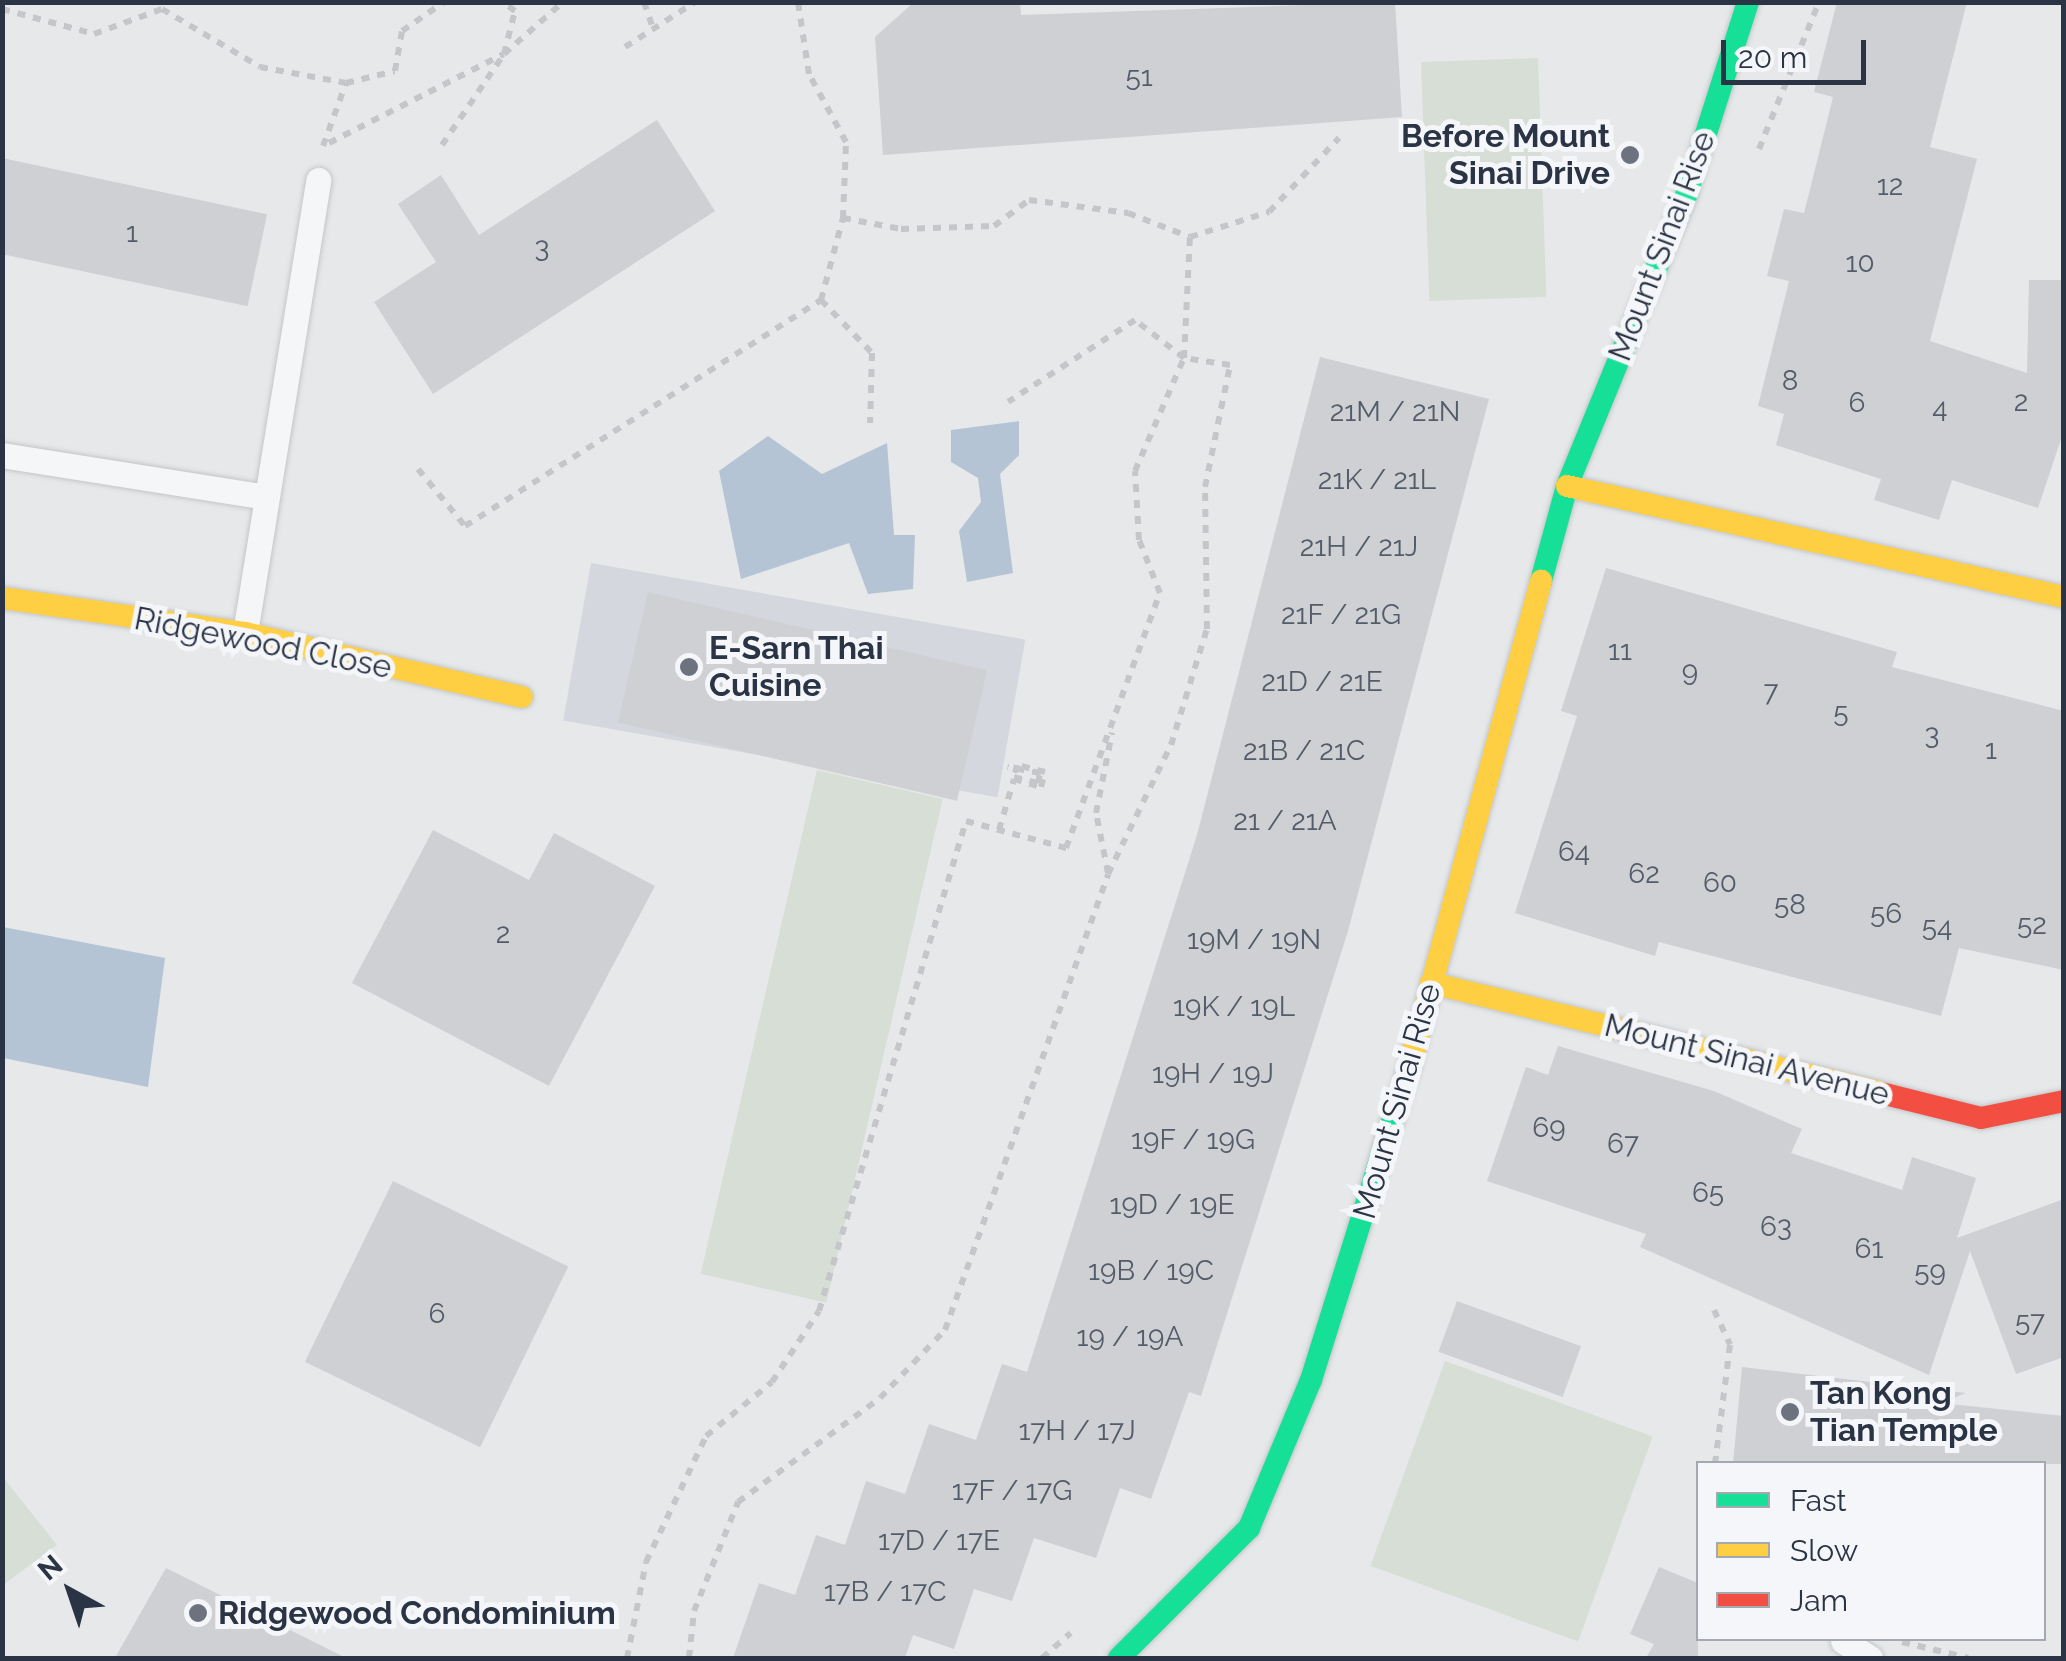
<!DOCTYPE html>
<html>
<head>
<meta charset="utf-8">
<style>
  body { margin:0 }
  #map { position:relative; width:2066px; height:1661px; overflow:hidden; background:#e6e8ea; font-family:Raleway,sans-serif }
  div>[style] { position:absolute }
  .built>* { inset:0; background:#d4d7dd; transform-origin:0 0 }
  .green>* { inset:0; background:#d6ded6; transform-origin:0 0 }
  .water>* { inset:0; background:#b4c4d5 }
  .building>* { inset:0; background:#ced0d3; transform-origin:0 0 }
  .path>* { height:6px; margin-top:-3px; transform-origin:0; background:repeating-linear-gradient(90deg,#c5c6ca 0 8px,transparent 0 16px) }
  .roads { filter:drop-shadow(0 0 2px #c4c6c8) drop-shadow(0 0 2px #c4c6c8) }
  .lane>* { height:25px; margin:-12.5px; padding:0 12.5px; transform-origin:12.5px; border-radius:12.5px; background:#f5f6f7 }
  .fast>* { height:22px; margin:-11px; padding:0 11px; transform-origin:11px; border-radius:11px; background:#16e098 }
  .slow>* { height:22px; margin:-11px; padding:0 11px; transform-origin:11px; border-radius:11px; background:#ffcf43 }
  .jam>* { height:22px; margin:-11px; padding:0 11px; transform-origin:11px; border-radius:11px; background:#f24e42 }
  .dots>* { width:28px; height:28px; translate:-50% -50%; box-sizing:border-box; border:5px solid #f4f6f9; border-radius:50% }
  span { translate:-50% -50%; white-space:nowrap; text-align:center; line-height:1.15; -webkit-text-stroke:10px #f4f6f9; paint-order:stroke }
  .number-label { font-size:28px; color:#545c69 }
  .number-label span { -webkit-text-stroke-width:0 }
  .poi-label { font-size:32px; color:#2b3445; font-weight:700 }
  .right { translate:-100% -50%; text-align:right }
  .left { translate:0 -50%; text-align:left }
  .street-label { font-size:32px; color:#2b3445 }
  .frame { position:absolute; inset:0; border:5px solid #2b3445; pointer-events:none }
  .legend { position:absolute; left:1696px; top:1461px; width:350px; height:180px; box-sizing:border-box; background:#f4f6f9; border:2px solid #a4a8b1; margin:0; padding:12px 18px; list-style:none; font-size:30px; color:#2b3445 }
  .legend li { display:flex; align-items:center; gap:20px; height:50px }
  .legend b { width:50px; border:2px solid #a4a8b1 }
  .north { position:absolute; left:20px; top:1541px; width:100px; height:100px; -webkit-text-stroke:8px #f4f6f9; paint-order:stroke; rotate:320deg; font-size:28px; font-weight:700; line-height:40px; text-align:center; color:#2b3445 }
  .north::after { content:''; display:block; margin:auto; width:35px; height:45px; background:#2b3445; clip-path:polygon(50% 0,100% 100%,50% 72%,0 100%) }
  .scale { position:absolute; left:1721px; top:40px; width:145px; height:45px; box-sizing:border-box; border:5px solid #2b3445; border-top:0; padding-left:12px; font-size:30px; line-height:35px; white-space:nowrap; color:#2b3445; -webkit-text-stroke:8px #f4f6f9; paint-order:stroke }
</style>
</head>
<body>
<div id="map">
  <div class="built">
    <i style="left:591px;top:563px;width:441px;height:160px;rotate:10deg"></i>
  </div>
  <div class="green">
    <i style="left:1538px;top:58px;width:239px;height:117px;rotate:88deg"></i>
    <i style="left:817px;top:770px;width:129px;height:517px;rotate:13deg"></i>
    <i style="left:1445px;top:1361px;width:221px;height:218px;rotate:20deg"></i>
    <i style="clip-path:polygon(2px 1476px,57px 1545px,3px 1585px,2px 1585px)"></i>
  </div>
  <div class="water">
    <i style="clip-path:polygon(1019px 421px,1019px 455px,1000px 474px,1013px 573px,967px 582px,959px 531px,981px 502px,978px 478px,951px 462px,951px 430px)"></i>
    <i style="clip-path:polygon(768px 436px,822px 474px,887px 443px,894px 535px,915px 535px,913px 589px,868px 594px,849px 543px,741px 579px,719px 471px)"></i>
    <i style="clip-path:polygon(3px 927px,165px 958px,148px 1087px,3px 1058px)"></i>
  </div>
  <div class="building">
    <i style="clip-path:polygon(914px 2px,1020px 2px,1021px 15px,1395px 2px,1402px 117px,883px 155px,875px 37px)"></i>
    <i style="clip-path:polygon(1837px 2px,1967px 2px,1930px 147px,1977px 159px,1930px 341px,2027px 373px,2029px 280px,2064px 280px,2064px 430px,2038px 508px,1952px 480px,1939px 520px,1874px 500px,1881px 479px,1776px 445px,1784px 414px,1758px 406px,1789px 281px,1767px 276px,1784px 209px,1804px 213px,1833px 97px,1814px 92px)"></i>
    <i style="clip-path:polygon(657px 120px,715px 211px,433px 394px,374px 302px,436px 262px,398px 204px,441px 175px,479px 235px)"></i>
    <i style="left:2px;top:158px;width:271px;height:94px;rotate:12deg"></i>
    <i style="clip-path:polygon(1320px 357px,1489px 399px,1348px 931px,1201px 1396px,1189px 1392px,1151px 1499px,1120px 1488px,1096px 1558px,1034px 1538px,1012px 1601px,974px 1589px,954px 1649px,913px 1635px,905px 1658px,733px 1658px,759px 1583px,795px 1595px,816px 1535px,845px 1545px,866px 1481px,905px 1494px,929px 1424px,976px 1440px,1002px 1364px,1027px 1372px,1197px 835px)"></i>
    <i style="clip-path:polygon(1606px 568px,1897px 652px,1892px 667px,2064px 711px,2064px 970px,1959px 948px,1941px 1016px,1659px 942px,1655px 956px,1515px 913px,1577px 716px,1561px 711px)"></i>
    <i style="left:648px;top:592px;width:348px;height:134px;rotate:13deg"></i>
    <i style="clip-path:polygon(433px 830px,529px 880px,554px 833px,655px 886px,549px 1086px,352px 983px)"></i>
    <i style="clip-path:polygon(1558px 1046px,1714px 1091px,1802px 1129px,1791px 1153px,1902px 1190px,1912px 1157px,1976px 1178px,1957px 1238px,2064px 1199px,2064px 1357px,2016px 1374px,1970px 1251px,1929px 1375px,1640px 1247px,1646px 1234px,1487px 1181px,1526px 1067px,1548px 1075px)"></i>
    <i style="left:393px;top:1181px;width:195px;height:201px;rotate:26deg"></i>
    <i style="left:1457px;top:1301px;width:132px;height:54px;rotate:20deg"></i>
    <i style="clip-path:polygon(1742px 1367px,1966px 1393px,1940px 1403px,2064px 1416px,2064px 1464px,1733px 1464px)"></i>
    <i style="clip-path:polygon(1659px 1567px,1698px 1583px,1698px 1658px,1646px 1658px,1654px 1644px,1630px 1634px)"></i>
    <i style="clip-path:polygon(166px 1568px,346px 1658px,115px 1658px)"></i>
  </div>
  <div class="path">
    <i style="left:644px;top:2px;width:24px;rotate:71deg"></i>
    <i style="left:2px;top:9px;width:95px;rotate:15.2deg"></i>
    <i style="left:94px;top:34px;width:72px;rotate:-20.2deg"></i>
    <i style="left:162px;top:9px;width:114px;rotate:30.6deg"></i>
    <i style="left:260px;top:67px;width:87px;rotate:10.5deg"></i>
    <i style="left:625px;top:47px;width:83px;rotate:-32.7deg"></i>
    <i style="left:329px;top:143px;width:196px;rotate:-27deg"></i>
    <i style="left:504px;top:54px;width:44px;rotate:-75.7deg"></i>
    <i style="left:515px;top:11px;width:15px;rotate:-143deg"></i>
    <i style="left:442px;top:145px;width:110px;rotate:-55.7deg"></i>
    <i style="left:504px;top:54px;width:79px;rotate:-41.4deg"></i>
    <i style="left:323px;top:146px;width:67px;rotate:-69.9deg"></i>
    <i style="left:346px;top:83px;width:50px;rotate:-13.8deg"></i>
    <i style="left:395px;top:71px;width:41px;rotate:-80.1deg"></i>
    <i style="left:402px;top:31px;width:51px;rotate:-34.6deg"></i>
    <i style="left:1759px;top:149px;width:159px;rotate:-67.8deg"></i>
    <i style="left:843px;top:218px;width:59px;rotate:10.7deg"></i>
    <i style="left:901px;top:229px;width:93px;rotate:-1.8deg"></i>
    <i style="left:994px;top:226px;width:44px;rotate:-36.6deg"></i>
    <i style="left:1029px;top:200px;width:100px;rotate:7.5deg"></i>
    <i style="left:1128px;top:213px;width:66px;rotate:21.2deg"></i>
    <i style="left:1190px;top:237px;width:83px;rotate:-17.6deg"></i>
    <i style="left:1269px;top:212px;width:102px;rotate:-46.6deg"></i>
    <i style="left:821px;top:300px;width:74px;rotate:46.1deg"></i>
    <i style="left:872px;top:353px;width:70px;rotate:91.6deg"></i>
    <i style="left:418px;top:469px;width:74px;rotate:50.5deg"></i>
    <i style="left:465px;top:526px;width:422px;rotate:-32.4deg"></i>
    <i style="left:821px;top:300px;width:85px;rotate:-75deg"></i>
    <i style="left:843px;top:218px;width:76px;rotate:-87.7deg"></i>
    <i style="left:846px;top:142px;width:77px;rotate:-118.6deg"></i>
    <i style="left:809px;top:74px;width:73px;rotate:-98.7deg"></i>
    <i style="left:999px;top:830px;width:53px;rotate:-73.6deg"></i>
    <i style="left:1014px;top:779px;width:28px;rotate:17deg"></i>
    <i style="left:1041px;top:787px;width:16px;rotate:-75deg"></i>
    <i style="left:1045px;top:772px;width:29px;rotate:-166deg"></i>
    <i style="left:1017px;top:765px;width:12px;rotate:104deg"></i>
    <i style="left:1014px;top:777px;width:25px;rotate:14deg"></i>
    <i style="left:1038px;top:783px;width:10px;rotate:-79deg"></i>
    <i style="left:1040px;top:773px;width:33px;rotate:-169deg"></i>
    <i style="left:1108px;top:873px;width:61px;rotate:-101.3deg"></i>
    <i style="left:1096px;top:813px;width:82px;rotate:-78.7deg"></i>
    <i style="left:1714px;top:1310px;width:38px;rotate:65deg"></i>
    <i style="left:1730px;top:1345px;width:120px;rotate:97.2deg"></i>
    <i style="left:1902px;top:1642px;width:68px;rotate:13.6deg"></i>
    <i style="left:627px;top:1658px;width:98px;rotate:-78.8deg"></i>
    <i style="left:646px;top:1562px;width:140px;rotate:-64.5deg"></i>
    <i style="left:706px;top:1436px;width:85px;rotate:-39.3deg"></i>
    <i style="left:772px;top:1382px;width:85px;rotate:-56.5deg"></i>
    <i style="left:819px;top:1311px;width:512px;rotate:-73.3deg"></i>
    <i style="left:966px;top:821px;width:104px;rotate:15.1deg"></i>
    <i style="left:1066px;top:848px;width:272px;rotate:-69.8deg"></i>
    <i style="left:1160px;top:593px;width:57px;rotate:-111.6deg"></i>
    <i style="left:1139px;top:540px;width:69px;rotate:-93.3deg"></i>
    <i style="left:1135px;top:471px;width:123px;rotate:-66.6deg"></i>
    <i style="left:1184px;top:358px;width:121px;rotate:-87.2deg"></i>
    <i style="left:689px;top:1658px;width:47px;rotate:-83.9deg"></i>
    <i style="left:694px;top:1611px;width:118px;rotate:-68deg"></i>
    <i style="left:738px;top:1502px;width:176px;rotate:-36.2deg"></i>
    <i style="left:880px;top:1398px;width:94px;rotate:-46.3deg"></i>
    <i style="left:945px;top:1330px;width:484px;rotate:-70.3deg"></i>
    <i style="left:1108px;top:874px;width:144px;rotate:-64deg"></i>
    <i style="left:1171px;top:745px;width:121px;rotate:-72.8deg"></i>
    <i style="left:1207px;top:629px;width:142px;rotate:-90.8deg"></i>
    <i style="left:1205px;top:487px;width:125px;rotate:-78.4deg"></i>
    <i style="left:1230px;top:365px;width:47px;rotate:-171.3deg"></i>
    <i style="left:1184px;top:358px;width:62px;rotate:-142.2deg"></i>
    <i style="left:1135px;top:320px;width:151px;rotate:147.2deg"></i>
    <i style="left:1042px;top:1658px;width:38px;rotate:-41deg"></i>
  </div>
  <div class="roads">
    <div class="lane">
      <i style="left:2px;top:455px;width:261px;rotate:9deg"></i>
      <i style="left:245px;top:633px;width:459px;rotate:-80.8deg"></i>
      <i style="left:1843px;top:1641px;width:32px;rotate:32deg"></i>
    </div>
    <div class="fast">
      <i style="left:1541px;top:581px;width:98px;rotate:-74.7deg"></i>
      <i style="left:1567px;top:486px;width:317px;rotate:-67.7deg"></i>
      <i style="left:1687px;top:193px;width:201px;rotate:-72.3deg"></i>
      <i style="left:1119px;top:1658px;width:184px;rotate:-45deg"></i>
      <i style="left:1249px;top:1528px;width:160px;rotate:-67.3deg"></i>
      <i style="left:1311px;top:1380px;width:327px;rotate:-72.6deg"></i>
    </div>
    <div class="slow">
      <i style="left:1567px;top:486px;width:509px;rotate:12.59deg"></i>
      <i style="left:2px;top:598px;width:246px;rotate:8.2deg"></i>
      <i style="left:245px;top:633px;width:284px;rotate:13deg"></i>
      <i style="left:1431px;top:983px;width:463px;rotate:13.7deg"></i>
      <i style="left:1409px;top:1068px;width:505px;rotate:-74.83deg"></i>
    </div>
    <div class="jam">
      <i style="left:1881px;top:1093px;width:103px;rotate:14deg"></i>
      <i style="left:1981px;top:1118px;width:85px;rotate:-11.6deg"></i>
    </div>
  </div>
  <div class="dots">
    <i style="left:1630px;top:155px;background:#6c737f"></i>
    <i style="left:689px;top:667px;background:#6c737f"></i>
    <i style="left:1790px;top:1412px;background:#6c737f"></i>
    <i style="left:198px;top:1613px;background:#6c737f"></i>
  </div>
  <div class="number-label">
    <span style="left:1139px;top:77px">51</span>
    <span style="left:1890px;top:186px">12</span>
    <span style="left:132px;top:233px">1</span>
    <span style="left:542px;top:248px">3</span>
    <span style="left:1860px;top:263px">10</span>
    <span style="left:1790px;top:381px">8</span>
    <span style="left:2021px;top:402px">2</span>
    <span style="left:1857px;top:403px">6</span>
    <span style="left:1940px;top:408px">4</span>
    <span style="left:1395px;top:412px">21M / 21N</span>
    <span style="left:1377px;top:480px">21K / 21L</span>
    <span style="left:1359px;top:547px">21H / 21J</span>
    <span style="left:1341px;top:615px">21F / 21G</span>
    <span style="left:1620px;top:651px">11</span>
    <span style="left:1690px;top:672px">9</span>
    <span style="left:1322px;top:682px">21D / 21E</span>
    <span style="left:1771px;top:692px">7</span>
    <span style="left:1841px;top:713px">5</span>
    <span style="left:1932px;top:735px">3</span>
    <span style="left:1991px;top:750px">1</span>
    <span style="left:1304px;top:751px">21B / 21C</span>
    <span style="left:1285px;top:821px">21 / 21A</span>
    <span style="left:1574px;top:852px">64</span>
    <span style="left:1644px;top:874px">62</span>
    <span style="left:1720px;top:883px">60</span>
    <span style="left:1790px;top:905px">58</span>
    <span style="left:1886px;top:914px">56</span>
    <span style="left:2032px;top:925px">52</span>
    <span style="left:1937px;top:927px">54</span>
    <span style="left:503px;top:934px">2</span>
    <span style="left:1254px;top:940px">19M / 19N</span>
    <span style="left:1234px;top:1007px">19K / 19L</span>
    <span style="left:1213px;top:1074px">19H / 19J</span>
    <span style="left:1549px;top:1128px">69</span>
    <span style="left:1193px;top:1140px">19F / 19G</span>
    <span style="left:1623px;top:1144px">67</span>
    <span style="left:1708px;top:1193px">65</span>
    <span style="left:1172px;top:1205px">19D / 19E</span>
    <span style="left:1776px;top:1227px">63</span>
    <span style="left:1869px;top:1249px">61</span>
    <span style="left:1151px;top:1271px">19B / 19C</span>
    <span style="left:1930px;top:1272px">59</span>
    <span style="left:437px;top:1314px">6</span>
    <span style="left:2030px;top:1322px">57</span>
    <span style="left:1130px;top:1337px">19 / 19A</span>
    <span style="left:1077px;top:1431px">17H / 17J</span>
    <span style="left:1012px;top:1491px">17F / 17G</span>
    <span style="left:939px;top:1541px">17D / 17E</span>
    <span style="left:885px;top:1592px">17B / 17C</span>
  </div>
  <div class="poi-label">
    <span class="right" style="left:1610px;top:155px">Before Mount<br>Sinai Drive</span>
    <span class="left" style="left:709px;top:667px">E-Sarn Thai<br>Cuisine</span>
    <span class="left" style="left:1810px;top:1412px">Tan Kong<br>Tian Temple</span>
    <span class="left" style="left:218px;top:1613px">Ridgewood Condominium</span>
  </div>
  <div class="street-label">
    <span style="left:1662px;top:246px;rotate:-69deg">Mount Sinai Rise</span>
    <span style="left:263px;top:643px;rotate:11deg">Ridgewood Close</span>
    <span style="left:1747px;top:1060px;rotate:14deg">Mount Sinai Avenue</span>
    <span style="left:1397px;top:1101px;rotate:-74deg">Mount Sinai Rise</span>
  </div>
  <div class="frame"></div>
  <ul class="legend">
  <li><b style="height:12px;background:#16e098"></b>Fast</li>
  <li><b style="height:12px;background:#ffcf43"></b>Slow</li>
  <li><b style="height:12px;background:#f24e42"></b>Jam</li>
  </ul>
  <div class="north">N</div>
  <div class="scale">20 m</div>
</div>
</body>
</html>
